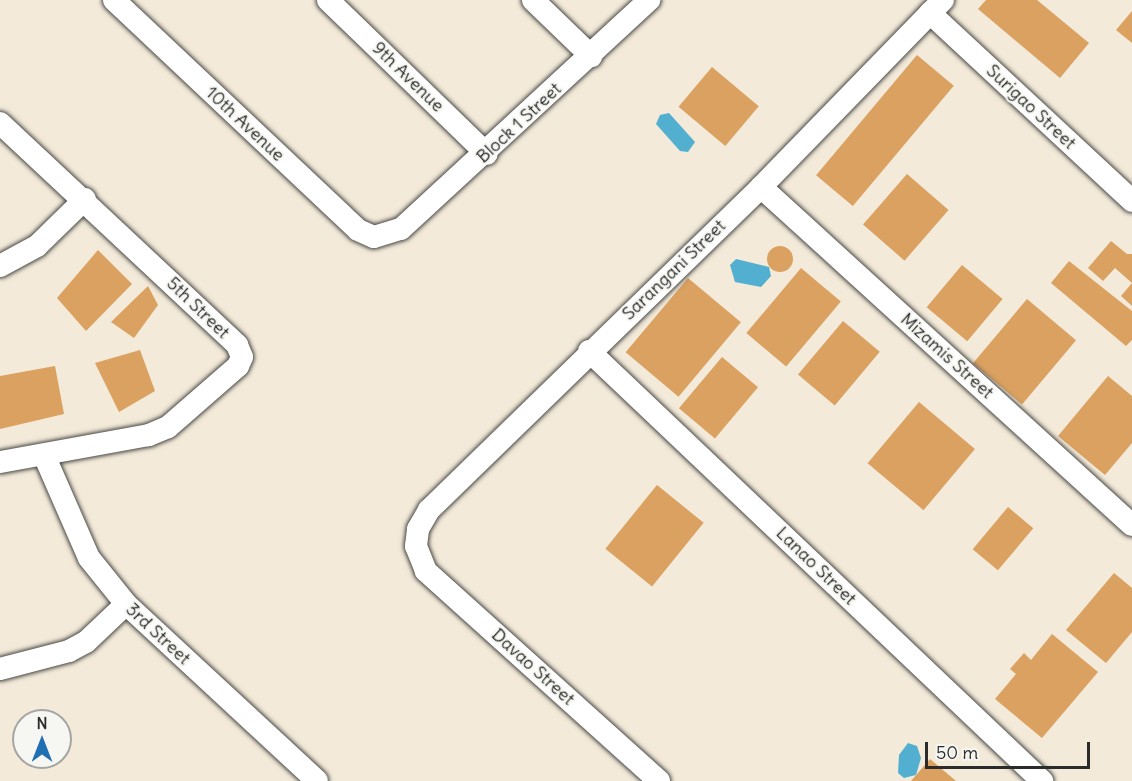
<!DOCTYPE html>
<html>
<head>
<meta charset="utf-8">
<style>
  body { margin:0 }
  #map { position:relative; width:1132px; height:781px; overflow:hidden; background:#f3ead9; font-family:Delius,sans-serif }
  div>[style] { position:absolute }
  .water>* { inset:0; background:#52afd0 }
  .building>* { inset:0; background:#daa160; transform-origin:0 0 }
  .round { border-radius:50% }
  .roads { filter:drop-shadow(0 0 2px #494845) drop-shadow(0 0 2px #494845) }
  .minor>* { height:22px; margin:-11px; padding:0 11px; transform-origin:11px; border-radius:11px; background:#fff }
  span { translate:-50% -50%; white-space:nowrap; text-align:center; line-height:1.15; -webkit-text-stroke:4.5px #f6f6f2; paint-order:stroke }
  .street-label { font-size:18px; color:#2b2b2b }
  .north { position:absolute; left:12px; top:709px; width:60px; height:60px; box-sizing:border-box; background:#f6f6f2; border:2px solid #a5a5a2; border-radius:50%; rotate:0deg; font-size:16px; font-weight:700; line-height:24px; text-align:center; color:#2b2b2b }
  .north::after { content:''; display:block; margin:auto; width:21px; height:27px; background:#1f6fb2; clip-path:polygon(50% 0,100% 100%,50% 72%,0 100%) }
  .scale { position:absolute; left:925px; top:742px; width:165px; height:27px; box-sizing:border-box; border:3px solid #2b2b2b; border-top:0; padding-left:8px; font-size:18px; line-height:21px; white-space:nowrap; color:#2b2b2b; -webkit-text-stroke:4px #f6f6f2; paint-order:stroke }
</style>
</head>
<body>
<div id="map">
  <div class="water">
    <i style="clip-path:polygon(669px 113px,695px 142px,688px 152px,680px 151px,656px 124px,660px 115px)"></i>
    <i style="clip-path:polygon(736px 259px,769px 267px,771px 276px,761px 287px,735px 282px,730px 265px)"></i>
    <i style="clip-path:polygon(908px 743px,917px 746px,921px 758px,916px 775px,904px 778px,898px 773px,899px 755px)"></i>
  </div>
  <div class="building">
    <i style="clip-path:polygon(986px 0,1037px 0,1089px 43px,1060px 78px,978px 9px)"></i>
    <i style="clip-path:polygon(1132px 11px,1132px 43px,1116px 30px)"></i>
    <i style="left:917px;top:55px;width:48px;height:157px;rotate:40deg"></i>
    <i style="left:712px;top:67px;width:61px;height:52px;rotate:40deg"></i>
    <i style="left:907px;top:174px;width:55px;height:67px;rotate:41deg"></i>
    <i style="clip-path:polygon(1111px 241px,1127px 254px,1132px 254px,1132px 283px,1115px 268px,1103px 281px,1088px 268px)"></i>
    <i class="round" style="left:767px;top:246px;width:26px;height:26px"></i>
    <i style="clip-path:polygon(98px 250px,132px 284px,86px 331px,57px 298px)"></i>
    <i style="clip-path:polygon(1069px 261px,1132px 311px,1132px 340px,1126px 346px,1051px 283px)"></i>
    <i style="left:962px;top:265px;width:53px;height:55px;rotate:40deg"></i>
    <i style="left:801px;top:268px;width:52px;height:85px;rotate:40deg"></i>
    <i style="left:688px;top:278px;width:69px;height:97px;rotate:40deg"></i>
    <i style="clip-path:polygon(1132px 283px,1132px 306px,1121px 296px)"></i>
    <i style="clip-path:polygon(148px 286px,158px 305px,134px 338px,111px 322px)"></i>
    <i style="left:1027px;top:299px;width:64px;height:84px;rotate:40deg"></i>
    <i style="left:843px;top:321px;width:48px;height:70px;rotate:40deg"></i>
    <i style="clip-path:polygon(140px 350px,155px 391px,119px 412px,95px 363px)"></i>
    <i style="left:722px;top:357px;width:47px;height:67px;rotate:40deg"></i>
    <i style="clip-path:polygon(55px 366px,64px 414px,0 429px,0 376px)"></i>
    <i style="clip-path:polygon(1108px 376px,1132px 396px,1132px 443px,1105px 475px,1058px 436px)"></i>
    <i style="left:919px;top:402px;width:73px;height:80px;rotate:40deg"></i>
    <i style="left:657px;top:485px;width:60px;height:82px;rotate:39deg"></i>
    <i style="left:1008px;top:507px;width:33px;height:55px;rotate:40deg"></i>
    <i style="clip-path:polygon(1114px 573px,1132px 588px,1132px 632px,1106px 663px,1066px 630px)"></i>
    <i style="clip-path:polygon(1052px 634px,1098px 672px,1042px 738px,995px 699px,1016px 674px,1010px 669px,1024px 653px,1031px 660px)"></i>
    <i style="clip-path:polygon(930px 759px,956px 781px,911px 781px)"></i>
  </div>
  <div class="roads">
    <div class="minor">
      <i style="left:114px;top:0;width:335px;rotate:43.3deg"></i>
      <i style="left:358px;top:230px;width:17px;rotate:24deg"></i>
      <i style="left:374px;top:237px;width:28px;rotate:-17deg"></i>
      <i style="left:401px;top:229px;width:338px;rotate:-42.7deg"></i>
      <i style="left:328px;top:0;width:221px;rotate:44.1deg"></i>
      <i style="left:533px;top:0;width:81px;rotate:44deg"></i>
      <i style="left:930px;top:13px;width:276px;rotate:42.9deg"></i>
      <i style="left:0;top:123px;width:325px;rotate:43.1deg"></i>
      <i style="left:237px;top:345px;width:13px;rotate:67deg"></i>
      <i style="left:242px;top:357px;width:10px;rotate:114deg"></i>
      <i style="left:238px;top:366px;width:93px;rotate:138.9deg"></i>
      <i style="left:168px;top:427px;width:21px;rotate:157deg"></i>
      <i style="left:149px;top:435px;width:151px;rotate:169.7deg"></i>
      <i style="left:761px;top:187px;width:502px;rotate:42.34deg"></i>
      <i style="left:0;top:266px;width:42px;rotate:-28.4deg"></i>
      <i style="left:37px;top:246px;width:67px;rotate:-44.4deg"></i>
      <i style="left:589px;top:351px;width:625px;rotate:43.51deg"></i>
      <i style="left:44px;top:455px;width:112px;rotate:66.4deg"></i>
      <i style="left:89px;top:558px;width:59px;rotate:51.2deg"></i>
      <i style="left:126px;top:604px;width:260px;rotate:42.8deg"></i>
      <i style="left:0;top:669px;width:71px;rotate:-14.6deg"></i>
      <i style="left:69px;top:651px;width:19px;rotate:-28deg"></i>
      <i style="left:86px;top:642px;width:55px;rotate:-43.5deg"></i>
      <i style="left:659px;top:781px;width:314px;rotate:-138deg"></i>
      <i style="left:426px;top:571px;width:27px;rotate:-112deg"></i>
      <i style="left:416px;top:546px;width:17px;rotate:-83deg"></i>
      <i style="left:418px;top:529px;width:22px;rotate:-60deg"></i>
      <i style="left:429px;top:510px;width:463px;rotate:-44.2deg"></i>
      <i style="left:761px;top:187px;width:261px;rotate:-45.8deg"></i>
    </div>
  </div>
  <div class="street-label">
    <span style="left:408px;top:77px;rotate:44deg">9th Avenue</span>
    <span style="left:1031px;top:107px;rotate:43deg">Surigao Street</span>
    <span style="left:519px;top:123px;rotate:-43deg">Block 1 Street</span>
    <span style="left:245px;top:124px;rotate:43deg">10th Avenue</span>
    <span style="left:674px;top:270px;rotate:-44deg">Sarangani Street</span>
    <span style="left:198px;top:308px;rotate:44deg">5th Street</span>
    <span style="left:947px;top:356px;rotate:42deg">Mizamis Street</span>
    <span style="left:816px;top:566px;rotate:44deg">Lanao Street</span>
    <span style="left:158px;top:634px;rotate:43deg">3rd Street</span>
    <span style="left:533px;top:667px;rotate:42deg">Davao Street</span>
  </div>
  <div class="north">N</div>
  <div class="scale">50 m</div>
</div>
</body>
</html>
